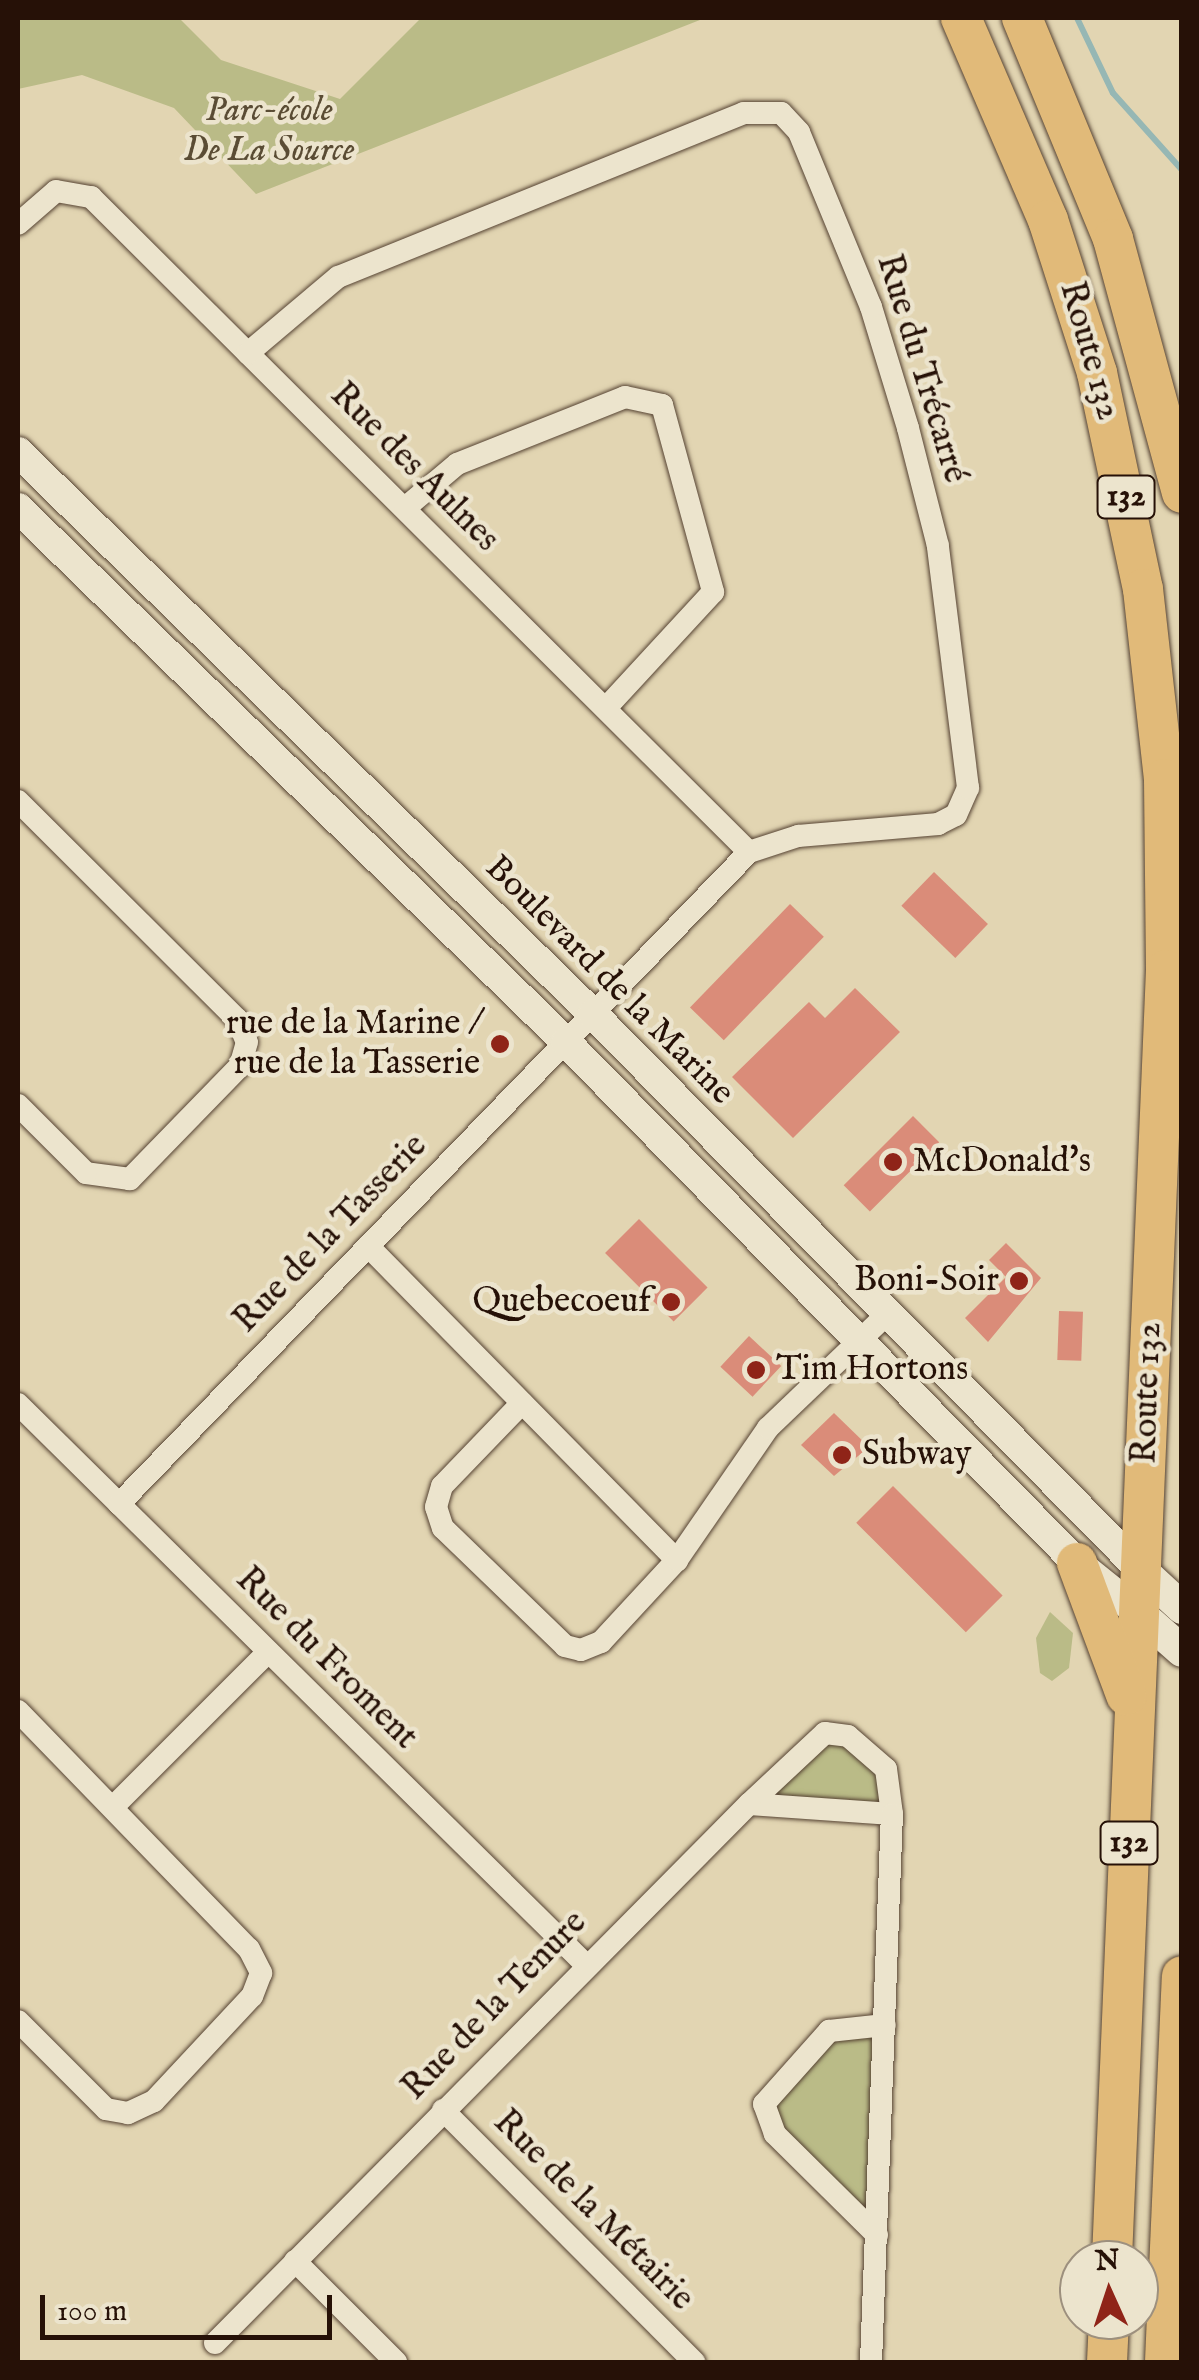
<!DOCTYPE html>
<html>
<head>
<meta charset="utf-8">
<style>
  body { margin:0 }
  #map { position:relative; width:1199px; height:2380px; overflow:hidden; background:#e2d5b2; font-family:"IM FELL English",serif }
  div>[style] { position:absolute }
  .green>* { inset:0; background:#babb87 }
  .stream>* { height:6px; margin:-3px; padding:0 3px; transform-origin:3px; border-radius:3px; background:#96b7b4 }
  .building>* { inset:0; background:#da8c79; transform-origin:0 0 }
  .roads { filter:drop-shadow(0 0 2px #554232) drop-shadow(0 0 2px #554232) }
  .minor>* { height:22px; margin:-11px; padding:0 11px; transform-origin:11px; border-radius:11px; background:#ece4cd }
  .tertiary>* { height:30px; margin:-15px; padding:0 15px; transform-origin:15px; border-radius:15px; background:#ece4cd }
  .secondary>* { height:32px; margin:-16px; padding:0 16px; transform-origin:16px; border-radius:16px; background:#ece4cd }
  .trunk>* { height:40px; margin:-20px; padding:0 20px; transform-origin:20px; border-radius:20px; background:#e1ba79 }
  .dots>* { width:28px; height:28px; translate:-50% -50%; box-sizing:border-box; border:5px solid #ece4cd; border-radius:50% }
  span { translate:-50% -50%; white-space:nowrap; text-align:center; line-height:1.15; -webkit-text-stroke:9px #ece4cd; paint-order:stroke }
  .shield-label span { padding:2px 8px; background:#ece4cd; border:2px solid; border-radius:8px; -webkit-text-stroke-width:0 }
  .shield-label { font-size:32px; color:#261107; font-weight:700 }
  .park-label { font-size:35px; color:#5a4c34; font-style:italic }
  .street-label { font-size:35px; color:#261107 }
  .poi-label { font-size:35px; color:#261107 }
  .right { translate:-100% -50%; text-align:right }
  .left { translate:0 -50%; text-align:left }
  .frame { position:absolute; inset:0; border:20px solid #261107; pointer-events:none }
  .north { position:absolute; left:1059px; top:2240px; width:100px; height:100px; box-sizing:border-box; background:#ece4cd; border:2px solid #9d907e; border-radius:50%; rotate:357deg; font-size:28px; font-weight:700; line-height:40px; text-align:center; color:#261107 }
  .north::after { content:''; display:block; margin:auto; width:35px; height:45px; background:#8f2418; clip-path:polygon(50% 0,100% 100%,50% 72%,0 100%) }
  .scale { position:absolute; left:40px; top:2295px; width:292px; height:45px; box-sizing:border-box; border:5px solid #261107; border-top:0; padding-left:12px; font-size:30px; line-height:35px; white-space:nowrap; color:#261107; -webkit-text-stroke:8px #ece4cd; paint-order:stroke }
</style>
</head>
<body>
<div id="map">
  <div class="green">
    <i style="clip-path:polygon(18px 18px,179px 18px,221px 60px,340px 99px,421px 18px,705px 18px,256px 194px,174px 108px,82px 75px,18px 89px)"></i>
    <i style="clip-path:polygon(1050px 1612px,1073px 1633px,1069px 1668px,1052px 1681px,1040px 1673px,1036px 1638px)"></i>
    <i style="clip-path:polygon(825px 1733px,886px 1769px,892px 1814px,749px 1804px)"></i>
    <i style="clip-path:polygon(885px 2025px,877px 2235px,775px 2134px,767px 2093px,829px 2031px)"></i>
  </div>
  <div class="stream">
    <i style="left:1077px;top:18px;width:83px;rotate:64.4deg"></i>
    <i style="left:1113px;top:93px;width:103px;rotate:48.1deg"></i>
  </div>
  <div class="building">
    <i style="left:934px;top:872px;width:75px;height:47px;rotate:44deg"></i>
    <i style="left:790px;top:904px;width:47px;height:144px;rotate:44deg"></i>
    <i style="clip-path:polygon(855px 988px,900px 1032px,793px 1138px,732px 1077px,809px 1002px,825px 1018px)"></i>
    <i style="left:913px;top:1116px;width:37px;height:98px;rotate:45deg"></i>
    <i style="left:639px;top:1219px;width:97px;height:48px;rotate:45deg"></i>
    <i style="clip-path:polygon(1006px 1243px,1041px 1278px,988px 1342px,965px 1318px,1006px 1277px,989px 1260px)"></i>
    <i style="left:1059px;top:1311px;width:24px;height:49px;rotate:2deg"></i>
    <i style="left:749px;top:1336px;width:44px;height:42px;rotate:43deg"></i>
    <i style="clip-path:polygon(834px 1413px,869px 1447px,834px 1476px,801px 1445px)"></i>
    <i style="left:893px;top:1486px;width:155px;height:52px;rotate:45deg"></i>
  </div>
  <div class="roads">
    <div class="minor">
      <i style="left:18px;top:224px;width:50px;rotate:-41deg"></i>
      <i style="left:56px;top:191px;width:36px;rotate:10deg"></i>
      <i style="left:91px;top:197px;width:928px;rotate:44.87deg"></i>
      <i style="left:405px;top:508px;width:68px;rotate:-40.2deg"></i>
      <i style="left:457px;top:464px;width:181px;rotate:-21.7deg"></i>
      <i style="left:625px;top:397px;width:38px;rotate:12deg"></i>
      <i style="left:662px;top:405px;width:194px;rotate:74.7deg"></i>
      <i style="left:713px;top:592px;width:156px;rotate:132.7deg"></i>
      <i style="left:18px;top:801px;width:309px;rotate:44.9deg"></i>
      <i style="left:237px;top:1019px;width:25px;rotate:67deg"></i>
      <i style="left:247px;top:1042px;width:25px;rotate:106deg"></i>
      <i style="left:240px;top:1066px;width:158px;rotate:134.2deg"></i>
      <i style="left:130px;top:1179px;width:44px;rotate:-172.2deg"></i>
      <i style="left:86px;top:1173px;width:96px;rotate:-135deg"></i>
      <i style="left:368px;top:1246px;width:441px;rotate:45.5deg"></i>
      <i style="left:522px;top:1403px;width:115px;rotate:133.9deg"></i>
      <i style="left:442px;top:1486px;width:22px;rotate:106deg"></i>
      <i style="left:436px;top:1507px;width:22px;rotate:72deg"></i>
      <i style="left:443px;top:1528px;width:170px;rotate:44deg"></i>
      <i style="left:565px;top:1646px;width:16px;rotate:14deg"></i>
      <i style="left:581px;top:1650px;width:22px;rotate:-22deg"></i>
      <i style="left:601px;top:1642px;width:112px;rotate:-47.2deg"></i>
      <i style="left:677px;top:1560px;width:160px;rotate:-55.4deg"></i>
      <i style="left:768px;top:1428px;width:161px;rotate:-43.7deg"></i>
      <i style="left:18px;top:1404px;width:797px;rotate:44.64deg"></i>
      <i style="left:119px;top:1504px;width:907px;rotate:-45.98deg"></i>
      <i style="left:749px;top:852px;width:52px;rotate:-18.1deg"></i>
      <i style="left:798px;top:836px;width:141px;rotate:-4.9deg"></i>
      <i style="left:938px;top:824px;width:20px;rotate:-27deg"></i>
      <i style="left:956px;top:815px;width:30px;rotate:-66deg"></i>
      <i style="left:968px;top:788px;width:244px;rotate:-97.1deg"></i>
      <i style="left:938px;top:546px;width:122px;rotate:-104.3deg"></i>
      <i style="left:908px;top:428px;width:127px;rotate:-107deg"></i>
      <i style="left:871px;top:307px;width:189px;rotate:-112.4deg"></i>
      <i style="left:799px;top:132px;width:26px;rotate:-133deg"></i>
      <i style="left:781px;top:113px;width:37px;rotate:180deg"></i>
      <i style="left:744px;top:113px;width:438px;rotate:158deg"></i>
      <i style="left:338px;top:277px;width:118px;rotate:139.8deg"></i>
      <i style="left:18px;top:1711px;width:332px;rotate:45.9deg"></i>
      <i style="left:249px;top:1949px;width:27px;rotate:63deg"></i>
      <i style="left:261px;top:1973px;width:25px;rotate:111deg"></i>
      <i style="left:252px;top:1996px;width:144px;rotate:133deg"></i>
      <i style="left:154px;top:2101px;width:29px;rotate:155deg"></i>
      <i style="left:128px;top:2113px;width:22px;rotate:-170deg"></i>
      <i style="left:106px;top:2109px;width:124px;rotate:-135deg"></i>
      <i style="left:825px;top:1733px;width:23px;rotate:7deg"></i>
      <i style="left:848px;top:1736px;width:50px;rotate:41deg"></i>
      <i style="left:886px;top:1769px;width:45px;rotate:82.4deg"></i>
      <i style="left:892px;top:1814px;width:143px;rotate:-176deg"></i>
      <i style="left:749px;top:1804px;width:104px;rotate:-43.1deg"></i>
      <i style="left:114px;top:1806px;width:218px;rotate:-45deg"></i>
      <i style="left:443px;top:2110px;width:356px;rotate:45.1deg"></i>
      <i style="left:877px;top:2235px;width:144px;rotate:-135.3deg"></i>
      <i style="left:775px;top:2134px;width:32px;rotate:-110deg"></i>
      <i style="left:764px;top:2104px;width:98px;rotate:-48.3deg"></i>
      <i style="left:829px;top:2031px;width:56px;rotate:-6.1deg"></i>
      <i style="left:295px;top:2261px;width:143px;rotate:45deg"></i>
      <i style="left:215px;top:2343px;width:759px;rotate:-45.27deg"></i>
      <i style="left:871px;top:2362px;width:548px;rotate:-87.81deg"></i>
    </div>
    <div class="tertiary">
      <i style="left:18px;top:452px;width:804px;rotate:44.34deg"></i>
      <i style="left:593px;top:1014px;width:781px;rotate:45.42deg"></i>
      <i style="left:18px;top:508px;width:765px;rotate:44.26deg"></i>
      <i style="left:566px;top:1042px;width:730px;rotate:45.56deg"></i>
      <i style="left:1077px;top:1563px;width:80px;rotate:38.9deg"></i>
    </div>
    <div class="secondary">
      <i style="left:1141px;top:1570px;width:56px;rotate:42.8deg"></i>
      <i style="left:1139px;top:1613px;width:57px;rotate:41.5deg"></i>
    </div>
    <div class="trunk">
      <i style="left:961px;top:18px;width:220px;rotate:66.7deg"></i>
      <i style="left:1048px;top:220px;width:161px;rotate:72.2deg"></i>
      <i style="left:1097px;top:373px;width:221px;rotate:78deg"></i>
      <i style="left:1143px;top:589px;width:191px;rotate:83.7deg"></i>
      <i style="left:1164px;top:779px;width:191px;rotate:89.4deg"></i>
      <i style="left:1166px;top:970px;width:1291px;rotate:92.4deg"></i>
      <i style="left:1022px;top:18px;width:239px;rotate:67.6deg"></i>
      <i style="left:1113px;top:239px;width:263px;rotate:74.8deg"></i>
      <i style="left:1077px;top:1563px;width:141px;rotate:69.6deg"></i>
      <i style="left:1107px;top:2362px;width:42px;rotate:-87.3deg"></i>
      <i style="left:1165px;top:2362px;width:386px;rotate:-87.5deg"></i>
    </div>
  </div>
  <div class="dots">
    <i style="left:500px;top:1044px;background:#8f2418"></i>
    <i style="left:893px;top:1162px;background:#8f2418"></i>
    <i style="left:1019px;top:1281px;background:#8f2418"></i>
    <i style="left:671px;top:1302px;background:#8f2418"></i>
    <i style="left:756px;top:1370px;background:#8f2418"></i>
    <i style="left:842px;top:1455px;background:#8f2418"></i>
  </div>
  <div class="shield-label">
    <span style="left:1126px;top:497px">132</span>
    <span style="left:1129px;top:1843px">132</span>
  </div>
  <div class="park-label">
    <span style="left:269px;top:131px">Parc-école<br>De La Source</span>
  </div>
  <div class="street-label">
    <span style="left:1089px;top:351px;rotate:74deg">Route 132</span>
    <span style="left:921px;top:369px;rotate:73deg">Rue du Trécarré</span>
    <span style="left:414px;top:468px;rotate:45deg">Rue des Aulnes</span>
    <span style="left:609px;top:981px;rotate:45deg">Boulevard de la Marine</span>
    <span style="left:331px;top:1234px;rotate:-46deg">Rue de la Tasserie</span>
    <span style="left:1148px;top:1393px;rotate:-88deg">Route 132</span>
    <span style="left:326px;top:1659px;rotate:45deg">Rue du Froment</span>
    <span style="left:495px;top:2006px;rotate:-46deg">Rue de la Tenure</span>
    <span style="left:593px;top:2211px;rotate:45deg">Rue de la Métairie</span>
  </div>
  <div class="poi-label">
    <span class="right" style="left:480px;top:1044px">rue de la Marine /<br>rue de la Tasserie</span>
    <span class="left" style="left:913px;top:1162px">McDonald's</span>
    <span class="right" style="left:999px;top:1281px">Boni-Soir</span>
    <span class="right" style="left:651px;top:1302px">Quebecoeuf</span>
    <span class="left" style="left:776px;top:1370px">Tim Hortons</span>
    <span class="left" style="left:862px;top:1455px">Subway</span>
  </div>
  <div class="frame"></div>
  <div class="north">N</div>
  <div class="scale">100 m</div>
</div>
</body>
</html>
